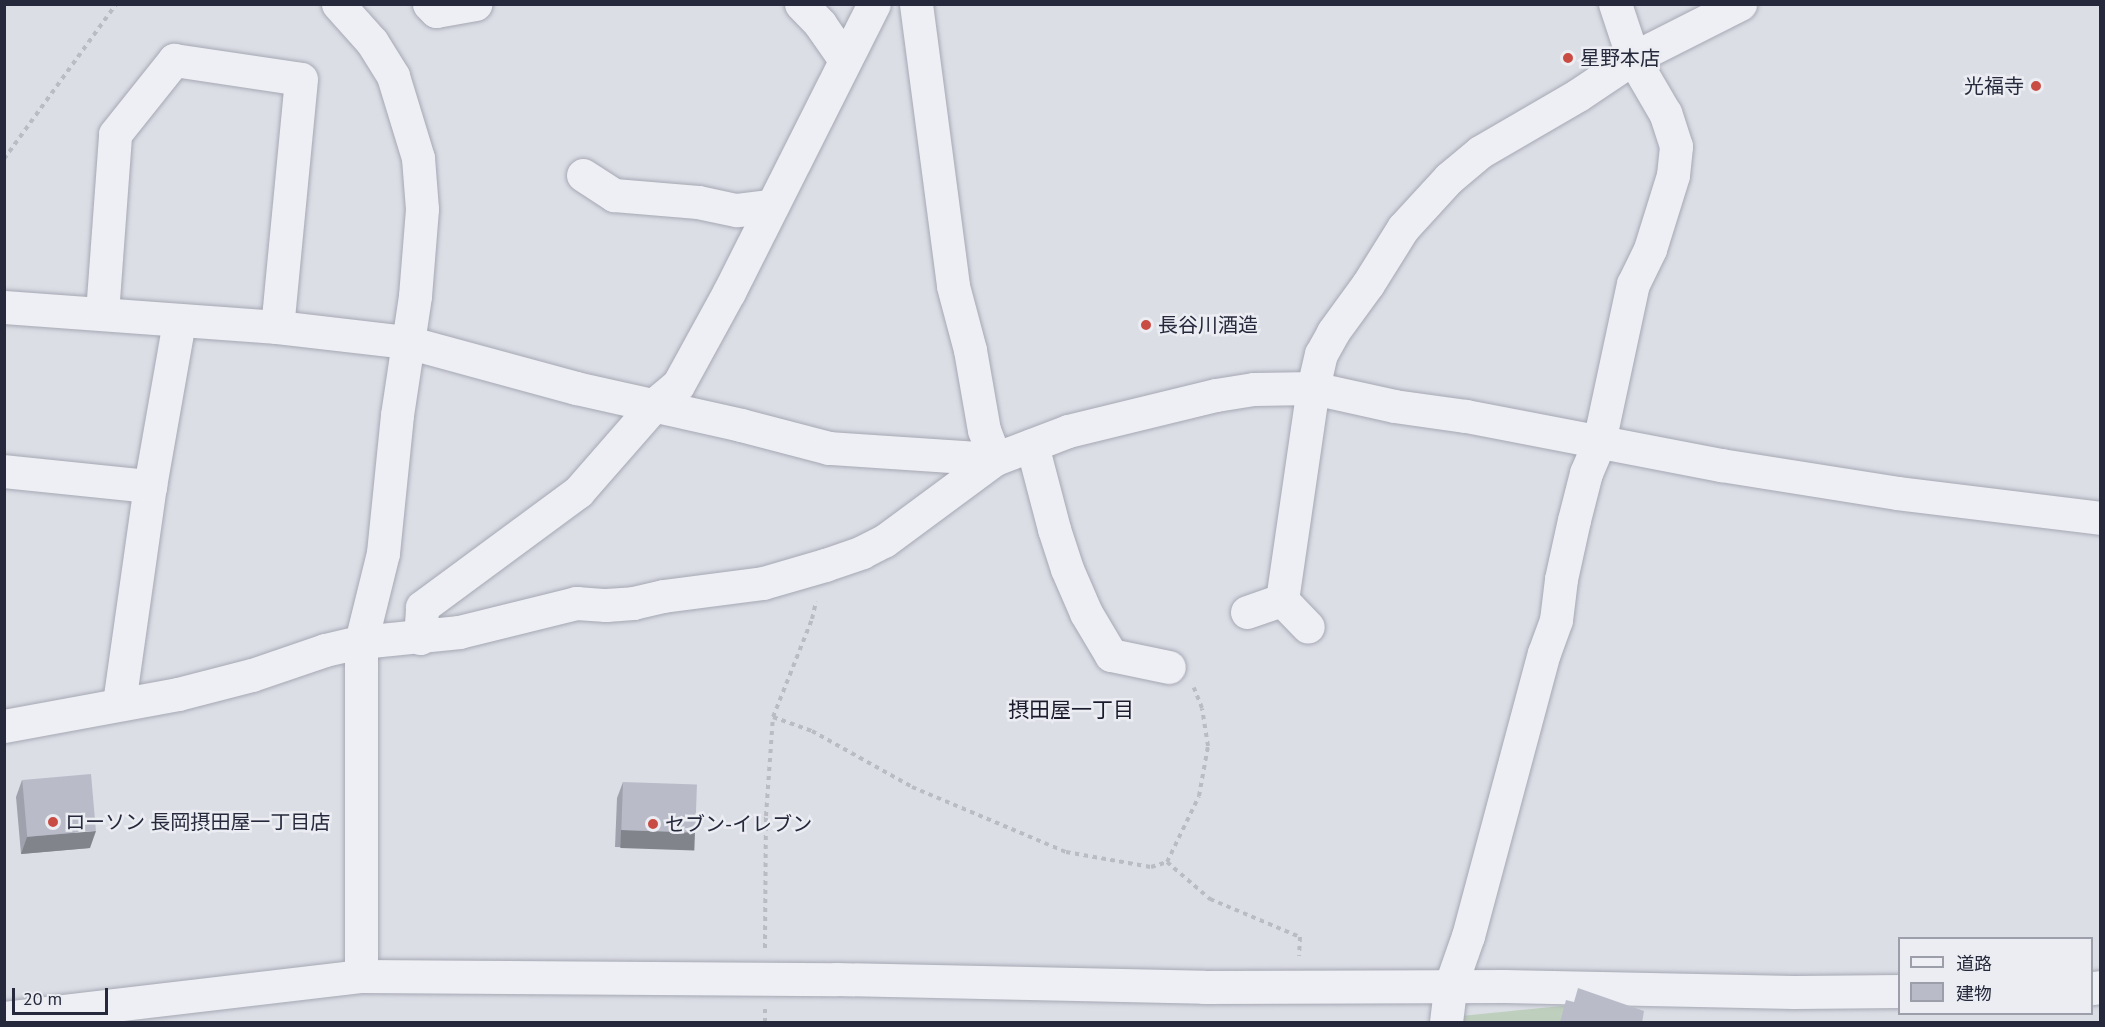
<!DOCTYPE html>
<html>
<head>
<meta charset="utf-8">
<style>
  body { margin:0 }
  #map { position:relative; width:2105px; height:1027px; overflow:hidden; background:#dcdee6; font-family:"PT Sans","Noto Sans JP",sans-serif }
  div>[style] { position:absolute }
  .green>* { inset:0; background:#becfbd }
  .path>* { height:4px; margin-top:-2px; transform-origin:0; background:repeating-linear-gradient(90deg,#babcc4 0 4.5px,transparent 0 9px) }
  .roads { filter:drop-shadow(0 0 2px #a5a8b3) drop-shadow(0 0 2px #a5a8b3) }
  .minor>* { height:33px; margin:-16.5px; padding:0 16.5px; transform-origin:16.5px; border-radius:16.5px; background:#eeeff4 }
  .wall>* { inset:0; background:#9fa2ac }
  .shaded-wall>* { inset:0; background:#82848c; transform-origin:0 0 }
  .building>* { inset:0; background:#b9bcc8; transform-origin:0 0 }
  .dots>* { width:16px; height:16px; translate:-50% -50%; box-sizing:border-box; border:3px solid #ebedf3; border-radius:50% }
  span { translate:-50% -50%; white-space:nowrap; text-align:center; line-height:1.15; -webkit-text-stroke:5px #ebedf3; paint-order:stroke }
  .poi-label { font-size:20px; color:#26293b }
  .left { translate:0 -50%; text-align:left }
  .right { translate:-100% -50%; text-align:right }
  .neighbourhood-label { font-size:21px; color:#191b2c }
  .frame { position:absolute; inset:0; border:6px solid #26293b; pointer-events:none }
  .legend { position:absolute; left:1898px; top:937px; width:195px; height:78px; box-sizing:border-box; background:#ebedf3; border:2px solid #9c9fa9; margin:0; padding:8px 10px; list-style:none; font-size:18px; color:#26293b }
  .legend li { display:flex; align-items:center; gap:12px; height:30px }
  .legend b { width:30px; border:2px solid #9c9fa9 }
  .scale { position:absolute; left:12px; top:988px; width:96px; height:27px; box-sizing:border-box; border:3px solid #26293b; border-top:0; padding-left:8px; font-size:18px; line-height:21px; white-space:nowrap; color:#26293b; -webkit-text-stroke:4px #ebedf3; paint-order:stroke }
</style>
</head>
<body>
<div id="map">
  <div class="green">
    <i style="clip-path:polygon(1572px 1005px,1629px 1022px,1460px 1022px,1461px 1016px)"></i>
  </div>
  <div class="path">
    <i style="left:4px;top:159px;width:191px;rotate:-54.1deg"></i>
    <i style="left:773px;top:717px;width:41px;rotate:19.7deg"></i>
    <i style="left:812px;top:731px;width:115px;rotate:29.2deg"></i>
    <i style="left:912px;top:787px;width:167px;rotate:22.9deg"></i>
    <i style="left:1066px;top:852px;width:86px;rotate:10deg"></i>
    <i style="left:1151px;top:867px;width:17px;rotate:-17deg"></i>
    <i style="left:1167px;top:862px;width:57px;rotate:40.7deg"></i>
    <i style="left:1210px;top:899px;width:98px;rotate:22.9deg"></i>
    <i style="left:1300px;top:937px;width:19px;rotate:93deg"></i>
    <i style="left:1167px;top:862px;width:73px;rotate:-64.1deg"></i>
    <i style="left:1199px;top:796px;width:51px;rotate:-79.8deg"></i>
    <i style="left:1208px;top:746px;width:38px;rotate:-99deg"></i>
    <i style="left:1202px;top:708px;width:22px;rotate:-112deg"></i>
    <i style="left:765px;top:948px;width:132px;rotate:-89.6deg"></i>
    <i style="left:766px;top:816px;width:99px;rotate:-86deg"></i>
    <i style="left:773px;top:717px;width:105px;rotate:-68.3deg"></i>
    <i style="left:812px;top:619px;width:18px;rotate:-77deg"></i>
    <i style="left:765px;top:1022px;width:13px;rotate:-90deg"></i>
  </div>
  <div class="roads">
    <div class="minor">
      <i style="left:338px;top:4px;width:51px;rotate:48.2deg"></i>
      <i style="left:372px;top:42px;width:40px;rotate:58deg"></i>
      <i style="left:393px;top:76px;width:86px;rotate:73deg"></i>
      <i style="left:418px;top:158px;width:51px;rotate:85.5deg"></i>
      <i style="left:422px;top:209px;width:87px;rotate:94.6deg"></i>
      <i style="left:415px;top:296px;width:120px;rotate:98.6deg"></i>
      <i style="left:397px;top:415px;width:139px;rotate:95.8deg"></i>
      <i style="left:383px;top:553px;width:92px;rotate:103.9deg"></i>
      <i style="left:361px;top:642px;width:334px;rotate:90deg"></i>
      <i style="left:429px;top:4px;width:10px;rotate:45deg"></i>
      <i style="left:436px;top:11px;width:40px;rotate:-10deg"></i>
      <i style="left:801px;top:4px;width:28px;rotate:46deg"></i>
      <i style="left:820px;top:24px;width:44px;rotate:55.2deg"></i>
      <i style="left:916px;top:4px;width:284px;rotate:82.5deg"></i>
      <i style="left:953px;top:286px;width:66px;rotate:75.1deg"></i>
      <i style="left:970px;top:350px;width:81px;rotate:80.1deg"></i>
      <i style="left:984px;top:430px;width:31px;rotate:69deg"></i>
      <i style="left:583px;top:175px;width:37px;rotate:33deg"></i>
      <i style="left:614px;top:195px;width:84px;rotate:4.8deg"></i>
      <i style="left:698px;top:202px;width:40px;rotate:12deg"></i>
      <i style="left:737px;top:210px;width:35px;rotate:-7deg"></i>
      <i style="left:4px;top:307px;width:274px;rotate:4.2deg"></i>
      <i style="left:277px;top:327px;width:131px;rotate:6.6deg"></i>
      <i style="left:407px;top:342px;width:175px;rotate:15.2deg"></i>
      <i style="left:576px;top:388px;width:169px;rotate:12.6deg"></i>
      <i style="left:741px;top:425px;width:91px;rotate:14.6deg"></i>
      <i style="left:829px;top:448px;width:166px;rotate:3.8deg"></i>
      <i style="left:102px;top:313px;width:179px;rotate:-85.8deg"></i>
      <i style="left:115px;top:134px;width:95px;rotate:-51.4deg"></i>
      <i style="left:174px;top:60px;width:128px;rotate:8.5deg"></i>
      <i style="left:301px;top:79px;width:249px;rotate:95.5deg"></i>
      <i style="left:1032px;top:445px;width:87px;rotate:75.3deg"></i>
      <i style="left:1054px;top:529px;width:42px;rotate:72deg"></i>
      <i style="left:1067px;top:569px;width:48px;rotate:66.6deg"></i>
      <i style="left:1086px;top:613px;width:49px;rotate:59.2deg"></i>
      <i style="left:1111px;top:655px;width:59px;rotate:11.7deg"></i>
      <i style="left:4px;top:471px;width:147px;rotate:5.9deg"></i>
      <i style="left:1282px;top:600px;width:214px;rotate:-81.7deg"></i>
      <i style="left:1313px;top:388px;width:35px;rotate:-77deg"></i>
      <i style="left:1321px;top:354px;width:25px;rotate:-61deg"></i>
      <i style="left:1333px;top:332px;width:59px;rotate:-53.9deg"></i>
      <i style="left:1368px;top:284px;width:66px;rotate:-58deg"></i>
      <i style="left:1403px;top:228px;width:68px;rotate:-47.4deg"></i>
      <i style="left:1449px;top:178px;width:40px;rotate:-40deg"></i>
      <i style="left:1480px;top:152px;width:113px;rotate:-30.2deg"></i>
      <i style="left:1578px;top:95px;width:66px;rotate:-33.9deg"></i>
      <i style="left:1633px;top:58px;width:120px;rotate:-26.8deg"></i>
      <i style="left:1247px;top:612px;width:37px;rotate:-19deg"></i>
      <i style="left:1282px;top:600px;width:37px;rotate:46deg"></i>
      <i style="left:420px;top:638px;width:31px;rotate:-86deg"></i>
      <i style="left:422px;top:607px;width:194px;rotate:-36.4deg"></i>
      <i style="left:578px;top:492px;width:117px;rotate:-48.8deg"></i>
      <i style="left:655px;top:404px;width:30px;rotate:-40deg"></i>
      <i style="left:678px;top:385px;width:106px;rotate:-61.3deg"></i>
      <i style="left:729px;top:292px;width:322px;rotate:-63.3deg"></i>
      <i style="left:119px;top:703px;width:219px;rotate:-81.9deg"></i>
      <i style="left:150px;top:486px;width:168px;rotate:-80deg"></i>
      <i style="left:4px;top:726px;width:177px;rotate:-10.4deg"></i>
      <i style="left:178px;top:694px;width:76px;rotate:-14.4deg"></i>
      <i style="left:252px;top:675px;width:77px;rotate:-18.9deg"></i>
      <i style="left:325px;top:650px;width:37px;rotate:-13deg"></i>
      <i style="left:361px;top:642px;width:99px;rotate:-5.8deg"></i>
      <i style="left:459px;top:632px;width:121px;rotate:-13.9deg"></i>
      <i style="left:576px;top:603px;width:30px;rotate:4deg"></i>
      <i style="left:606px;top:605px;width:27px;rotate:-4deg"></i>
      <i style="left:633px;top:603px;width:31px;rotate:-13deg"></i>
      <i style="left:663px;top:596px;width:101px;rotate:-7.4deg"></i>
      <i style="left:763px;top:583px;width:65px;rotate:-16.2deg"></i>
      <i style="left:825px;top:565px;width:39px;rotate:-19deg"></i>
      <i style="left:862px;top:552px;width:25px;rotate:-27deg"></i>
      <i style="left:884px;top:541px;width:138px;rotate:-36.5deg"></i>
      <i style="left:995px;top:459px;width:78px;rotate:-21deg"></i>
      <i style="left:1068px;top:431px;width:152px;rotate:-13.7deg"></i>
      <i style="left:1216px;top:395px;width:38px;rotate:-9deg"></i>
      <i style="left:1254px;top:389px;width:59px;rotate:-1deg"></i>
      <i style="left:1313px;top:388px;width:83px;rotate:12.5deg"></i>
      <i style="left:1394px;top:406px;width:73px;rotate:7.9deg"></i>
      <i style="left:1466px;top:416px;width:260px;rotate:10.9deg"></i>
      <i style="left:1721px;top:465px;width:178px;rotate:9deg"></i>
      <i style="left:1897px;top:493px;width:205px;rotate:7deg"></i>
      <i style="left:2092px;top:988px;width:8px;rotate:-7deg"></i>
      <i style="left:4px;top:1018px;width:359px;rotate:-6.7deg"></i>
      <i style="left:361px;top:976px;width:475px;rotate:0.4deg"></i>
      <i style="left:836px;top:979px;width:368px;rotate:1.2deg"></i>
      <i style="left:1204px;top:987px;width:300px;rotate:-0.2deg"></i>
      <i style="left:1504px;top:986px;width:290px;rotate:1.2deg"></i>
      <i style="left:1794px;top:992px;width:106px;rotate:-0.5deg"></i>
      <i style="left:1446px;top:1022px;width:35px;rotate:-83deg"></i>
      <i style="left:1450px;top:987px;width:54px;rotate:-70.6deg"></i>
      <i style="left:1468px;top:936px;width:293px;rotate:-75deg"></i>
      <i style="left:1544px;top:653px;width:35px;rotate:-70deg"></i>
      <i style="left:1556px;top:620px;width:41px;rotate:-83deg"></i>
      <i style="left:1561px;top:579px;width:60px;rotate:-77.6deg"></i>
      <i style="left:1574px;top:520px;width:49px;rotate:-75.7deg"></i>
      <i style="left:1586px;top:473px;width:34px;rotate:-67deg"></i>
      <i style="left:1599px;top:442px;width:162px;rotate:-77.9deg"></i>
      <i style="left:1633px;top:284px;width:39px;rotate:-64deg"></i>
      <i style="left:1650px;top:249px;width:77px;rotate:-72.7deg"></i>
      <i style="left:1673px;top:175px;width:29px;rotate:-84deg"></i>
      <i style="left:1676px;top:146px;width:35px;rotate:-108deg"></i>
      <i style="left:1665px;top:113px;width:64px;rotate:-120.2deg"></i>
      <i style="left:1633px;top:58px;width:57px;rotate:-108.4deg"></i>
    </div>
  </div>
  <div class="wall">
    <i style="clip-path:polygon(22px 780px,90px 848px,21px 854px,16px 797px)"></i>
    <i style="clip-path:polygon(623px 782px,689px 849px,615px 847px,617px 798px)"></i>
  </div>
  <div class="shaded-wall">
    <i style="left:621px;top:830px;width:74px;height:18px;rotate:2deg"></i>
    <i style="clip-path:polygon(96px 831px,90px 848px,21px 854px,27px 837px)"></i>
  </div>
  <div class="building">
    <i style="left:91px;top:774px;width:57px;height:69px;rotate:85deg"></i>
    <i style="left:623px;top:782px;width:74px;height:48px;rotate:2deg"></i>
    <i style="clip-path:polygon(1578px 988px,1644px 1011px,1642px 1023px,1560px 1022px,1566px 1000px,1574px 1002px)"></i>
  </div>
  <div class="dots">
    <i style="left:1568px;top:58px;background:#c84c44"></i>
    <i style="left:2036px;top:86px;background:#c84c44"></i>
    <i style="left:1146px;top:325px;background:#c84c44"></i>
    <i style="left:53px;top:822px;background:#c84c44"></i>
    <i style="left:653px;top:824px;background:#c84c44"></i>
  </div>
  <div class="poi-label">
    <span class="left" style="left:1580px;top:58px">星野本店</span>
    <span class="right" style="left:2024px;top:86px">光福寺</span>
    <span class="left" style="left:1158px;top:325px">長谷川酒造</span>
    <span class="left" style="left:65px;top:822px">ローソン 長岡摂田屋一丁目店</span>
    <span class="left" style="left:665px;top:824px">セブン-イレブン</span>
  </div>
  <div class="neighbourhood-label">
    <span style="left:1071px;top:710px">摂田屋一丁目</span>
  </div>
  <div class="frame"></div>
  <ul class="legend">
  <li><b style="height:8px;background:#eeeff4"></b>道路</li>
  <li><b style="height:16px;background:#b9bcc8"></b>建物</li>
  </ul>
  <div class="scale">20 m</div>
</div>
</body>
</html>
